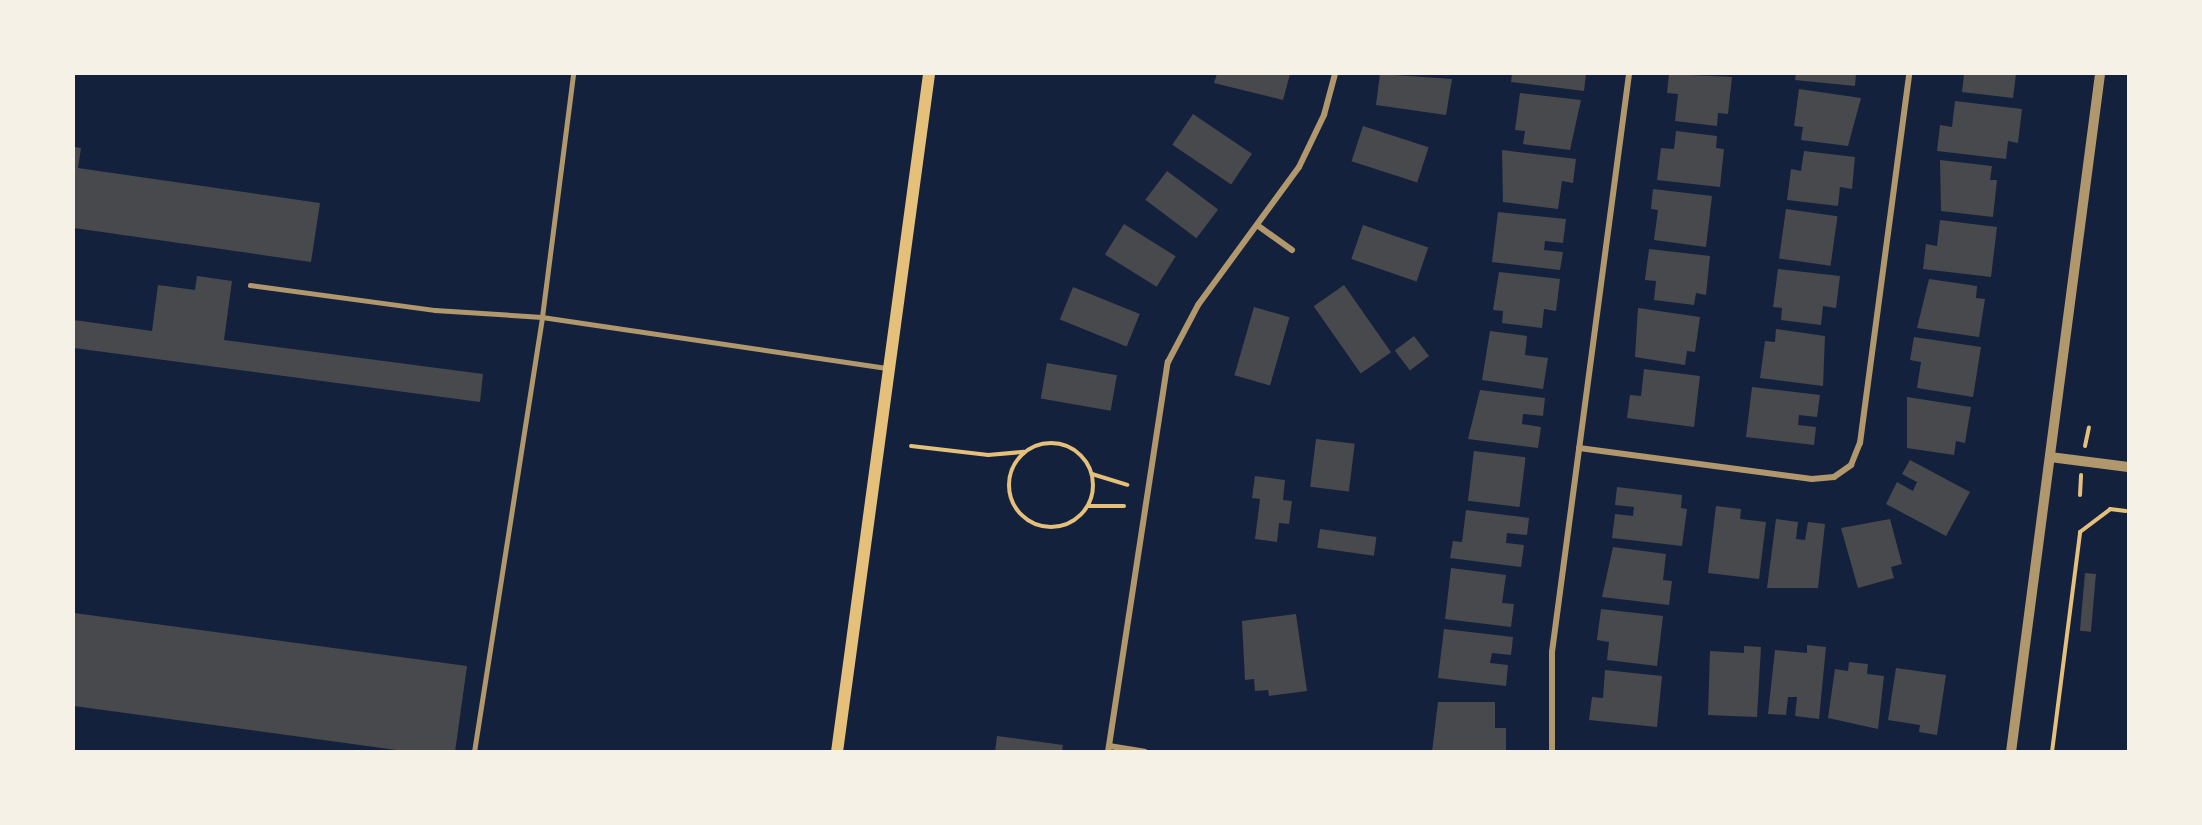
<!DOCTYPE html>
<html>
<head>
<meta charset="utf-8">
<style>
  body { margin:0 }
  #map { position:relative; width:2202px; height:825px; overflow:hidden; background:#14213d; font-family:Spectral,serif }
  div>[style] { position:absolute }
  .building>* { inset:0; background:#48494c; transform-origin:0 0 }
  .path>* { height:4px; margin:-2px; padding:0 2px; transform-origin:2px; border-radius:2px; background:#e5c07b }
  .path>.ring { margin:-2px; padding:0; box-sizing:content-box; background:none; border:4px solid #e5c07b; border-radius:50% }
  .service>* { height:4.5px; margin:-2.25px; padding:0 2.25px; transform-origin:2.25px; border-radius:2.25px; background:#b1986c }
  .minor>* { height:6px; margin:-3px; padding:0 3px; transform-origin:3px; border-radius:3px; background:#b1986c }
  .tertiary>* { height:10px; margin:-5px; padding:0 5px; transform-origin:5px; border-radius:5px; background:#b1986c }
  .secondary>* { height:12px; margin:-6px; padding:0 6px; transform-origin:6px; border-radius:6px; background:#e5c07b }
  span { translate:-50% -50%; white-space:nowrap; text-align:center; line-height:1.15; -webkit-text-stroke:4.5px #f6f1e7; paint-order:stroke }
  .frame { position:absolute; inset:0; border:75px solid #f6f1e7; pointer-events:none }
</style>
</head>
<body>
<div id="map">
  <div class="building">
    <i style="clip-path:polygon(1217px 74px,1290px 74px,1283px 100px,1214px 83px)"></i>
    <i style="clip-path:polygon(1380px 74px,1452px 79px,1446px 115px,1376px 105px)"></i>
    <i style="clip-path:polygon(1512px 74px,1586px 74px,1584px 91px,1511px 82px)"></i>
    <i style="clip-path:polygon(1669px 74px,1732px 77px,1728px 114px,1718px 113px,1717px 126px,1675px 121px,1678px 94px,1667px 93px)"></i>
    <i style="clip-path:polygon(1796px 74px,1856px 74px,1855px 86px,1795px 80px)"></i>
    <i style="clip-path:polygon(1964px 74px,2016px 74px,2013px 98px,1962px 92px)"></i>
    <i style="clip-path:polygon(1799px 89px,1861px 98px,1848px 146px,1801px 140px,1803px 127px,1794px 126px)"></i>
    <i style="clip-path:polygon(1520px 93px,1581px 100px,1570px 150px,1523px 144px,1525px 131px,1515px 130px)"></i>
    <i style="clip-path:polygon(1955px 101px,2022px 109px,2018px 143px,2008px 141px,2006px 159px,1937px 151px,1940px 125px,1952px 127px)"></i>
    <i style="left:1193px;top:114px;width:71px;height:37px;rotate:34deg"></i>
    <i style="left:1363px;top:126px;width:69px;height:37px;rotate:18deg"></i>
    <i style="clip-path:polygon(1676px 131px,1717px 136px,1716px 148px,1724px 149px,1720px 187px,1657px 180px,1661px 148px,1674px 149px)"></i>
    <i style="clip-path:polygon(74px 147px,81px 148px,78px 168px,320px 203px,311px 262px,74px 228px)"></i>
    <i style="clip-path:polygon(1502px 150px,1576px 159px,1573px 183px,1562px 181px,1558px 209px,1503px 202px)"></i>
    <i style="clip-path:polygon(1804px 151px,1855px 157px,1852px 189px,1840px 187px,1838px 206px,1787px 200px,1791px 169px,1801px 171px)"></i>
    <i style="clip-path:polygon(1940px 160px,1992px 166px,1990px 180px,1997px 180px,1993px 217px,1941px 211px)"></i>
    <i style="left:1167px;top:171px;width:64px;height:36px;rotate:37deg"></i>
    <i style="clip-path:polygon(1653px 189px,1712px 196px,1706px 247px,1654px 240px,1658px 210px,1651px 209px)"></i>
    <i style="left:1786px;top:209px;width:52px;height:50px;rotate:8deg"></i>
    <i style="clip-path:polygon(1498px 212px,1566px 219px,1563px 243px,1545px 241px,1544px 250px,1563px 252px,1560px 270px,1492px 262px)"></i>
    <i style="clip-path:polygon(1940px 220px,1997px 227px,1991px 277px,1923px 269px,1926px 244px,1937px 246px)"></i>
    <i style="left:1124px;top:224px;width:61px;height:36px;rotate:32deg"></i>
    <i style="left:1363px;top:225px;width:69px;height:36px;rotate:19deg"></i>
    <i style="clip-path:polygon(1649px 249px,1710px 256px,1706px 295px,1696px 293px,1694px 305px,1654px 300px,1656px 281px,1645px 280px)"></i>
    <i style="clip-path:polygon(1778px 269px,1840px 276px,1836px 308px,1823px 306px,1821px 325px,1781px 320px,1782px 308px,1773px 307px)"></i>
    <i style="clip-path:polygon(1499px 272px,1560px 279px,1556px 311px,1544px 309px,1542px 328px,1502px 323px,1503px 311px,1493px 310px)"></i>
    <i style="clip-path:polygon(197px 276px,232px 281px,224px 340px,483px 374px,480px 402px,74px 348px,74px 320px,152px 331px,158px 285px,195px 290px)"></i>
    <i style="clip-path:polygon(1929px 279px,1977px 286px,1976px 298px,1985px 299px,1979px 337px,1917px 328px)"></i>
    <i style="left:1344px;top:285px;width:82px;height:37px;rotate:55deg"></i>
    <i style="left:1073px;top:287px;width:72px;height:35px;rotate:22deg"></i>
    <i style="left:1254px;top:307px;width:37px;height:71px;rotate:16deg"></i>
    <i style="clip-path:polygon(1638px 308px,1700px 317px,1695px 352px,1687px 351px,1685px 365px,1635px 357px)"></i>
    <i style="clip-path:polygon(1776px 329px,1825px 336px,1823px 386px,1760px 378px,1765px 341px,1775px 342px)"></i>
    <i style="clip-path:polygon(1490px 331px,1527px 336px,1525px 355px,1548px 358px,1543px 389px,1482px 380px)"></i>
    <i style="left:1414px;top:336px;width:25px;height:24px;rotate:53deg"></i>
    <i style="clip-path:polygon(1914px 337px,1981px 347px,1973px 397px,1917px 388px,1921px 362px,1910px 360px)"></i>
    <i style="left:1047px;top:363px;width:71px;height:36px;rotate:10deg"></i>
    <i style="clip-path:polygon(1644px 369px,1700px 376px,1694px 427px,1627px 418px,1630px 395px,1641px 396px)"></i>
    <i style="clip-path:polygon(1752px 387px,1820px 395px,1817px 417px,1799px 415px,1798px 425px,1816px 427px,1814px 445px,1746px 437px)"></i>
    <i style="clip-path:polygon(1480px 390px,1545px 398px,1543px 416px,1523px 414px,1522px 424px,1541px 427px,1538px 448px,1468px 439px)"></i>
    <i style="clip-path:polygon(1907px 397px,1971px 407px,1965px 443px,1956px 441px,1954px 455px,1907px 448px)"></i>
    <i style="left:1316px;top:439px;width:39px;height:48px;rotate:7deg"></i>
    <i style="left:1474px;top:451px;width:52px;height:50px;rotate:7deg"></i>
    <i style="clip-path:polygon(1910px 460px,1970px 492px,1946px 536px,1886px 504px,1897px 482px,1913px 491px,1917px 482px,1902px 474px)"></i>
    <i style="clip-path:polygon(1255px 476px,1285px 480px,1283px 500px,1292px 501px,1289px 524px,1279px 523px,1277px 542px,1255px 539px,1260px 499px,1252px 498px)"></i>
    <i style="clip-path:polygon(1617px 487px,1682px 495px,1681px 508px,1687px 509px,1682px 546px,1612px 538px,1615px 514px,1633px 516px,1634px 507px,1615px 505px)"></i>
    <i style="clip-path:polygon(1716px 506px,1741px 509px,1740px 519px,1766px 522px,1759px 579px,1708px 573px)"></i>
    <i style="clip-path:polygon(1466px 510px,1529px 518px,1527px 535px,1507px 533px,1506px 543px,1524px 545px,1521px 567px,1450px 558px,1453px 541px,1462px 542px)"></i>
    <i style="clip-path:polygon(1776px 519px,1798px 522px,1796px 539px,1805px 540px,1808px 522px,1825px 524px,1818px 588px,1767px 588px)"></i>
    <i style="clip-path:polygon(1890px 519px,1902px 564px,1891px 567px,1894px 578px,1858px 588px,1841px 528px)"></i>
    <i style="left:1320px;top:529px;width:57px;height:19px;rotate:8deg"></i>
    <i style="clip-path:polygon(1613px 547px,1666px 554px,1663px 580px,1672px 581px,1669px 605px,1602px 597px)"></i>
    <i style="clip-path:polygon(1451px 568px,1506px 575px,1502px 603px,1514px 604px,1511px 627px,1445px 619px)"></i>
    <i style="left:2085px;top:573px;width:11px;height:58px;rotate:5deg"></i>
    <i style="clip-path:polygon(1601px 609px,1663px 616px,1657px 666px,1607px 660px,1609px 642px,1597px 640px)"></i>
    <i style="clip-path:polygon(74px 613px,467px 666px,455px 752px,411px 752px,74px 706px)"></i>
    <i style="clip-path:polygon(1296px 614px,1307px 691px,1269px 696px,1268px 690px,1255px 691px,1254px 679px,1245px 680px,1242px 621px)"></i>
    <i style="clip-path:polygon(1444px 629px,1513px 637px,1511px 655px,1492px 653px,1490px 663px,1508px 665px,1506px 686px,1438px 678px)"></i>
    <i style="clip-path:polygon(1807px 645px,1826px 647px,1819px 719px,1795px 716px,1797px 697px,1788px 697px,1786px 715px,1768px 714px,1775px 650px,1807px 653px)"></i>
    <i style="clip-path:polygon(1744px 646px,1761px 647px,1757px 717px,1708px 715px,1710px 651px,1744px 653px)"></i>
    <i style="clip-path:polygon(1849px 662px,1868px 664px,1867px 674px,1884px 676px,1878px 729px,1828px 718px,1835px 669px,1848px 671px)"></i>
    <i style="clip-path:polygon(1896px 668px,1946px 675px,1937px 735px,1919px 732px,1920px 725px,1888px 720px)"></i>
    <i style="clip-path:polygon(1605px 670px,1662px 676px,1657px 727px,1589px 720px,1592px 697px,1603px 698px)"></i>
    <i style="clip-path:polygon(1438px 702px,1495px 702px,1495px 728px,1506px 728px,1506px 752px,1432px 752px)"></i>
    <i style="clip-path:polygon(997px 736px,1063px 745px,1062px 752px,995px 752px)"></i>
  </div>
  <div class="path">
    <i class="ring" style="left:1009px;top:443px;width:80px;height:80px"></i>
    <i style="left:911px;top:446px;width:78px;rotate:6.7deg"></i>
    <i style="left:988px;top:455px;width:36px;rotate:-5deg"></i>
    <i style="left:2085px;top:446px;width:19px;rotate:-78deg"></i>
    <i style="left:1092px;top:474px;width:37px;rotate:17deg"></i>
    <i style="left:2080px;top:495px;width:20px;rotate:-87deg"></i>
    <i style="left:1088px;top:506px;width:36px"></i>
    <i style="left:2052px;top:752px;width:222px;rotate:-82.7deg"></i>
    <i style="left:2080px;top:532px;width:38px;rotate:-37deg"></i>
    <i style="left:2110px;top:509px;width:16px;rotate:7deg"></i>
  </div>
  <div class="service">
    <i style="left:250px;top:285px;width:187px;rotate:7.7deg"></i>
    <i style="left:435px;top:310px;width:107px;rotate:3.7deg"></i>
    <i style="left:542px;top:317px;width:245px;rotate:-82.7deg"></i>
    <i style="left:474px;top:752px;width:440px;rotate:-81.1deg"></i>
    <i style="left:542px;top:317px;width:348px;rotate:8.4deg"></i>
  </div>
  <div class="minor">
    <i style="left:1257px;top:225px;width:43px;rotate:35.5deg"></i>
    <i style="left:1579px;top:448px;width:235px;rotate:7.6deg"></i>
    <i style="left:1812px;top:479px;width:22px;rotate:-5deg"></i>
    <i style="left:1834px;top:477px;width:21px;rotate:-35deg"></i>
    <i style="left:1851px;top:465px;width:24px;rotate:-68deg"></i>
    <i style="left:1860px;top:443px;width:372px;rotate:-82.4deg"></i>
    <i style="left:1109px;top:746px;width:36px;rotate:9deg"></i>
    <i style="left:1108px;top:752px;width:395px;rotate:-81.3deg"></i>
    <i style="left:1168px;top:362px;width:64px;rotate:-62.2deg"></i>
    <i style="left:1198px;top:305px;width:171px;rotate:-53.8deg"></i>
    <i style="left:1299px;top:167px;width:58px;rotate:-64.3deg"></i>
    <i style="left:1324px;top:115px;width:42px;rotate:-75deg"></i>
    <i style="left:1552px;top:752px;width:100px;rotate:-90deg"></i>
    <i style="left:1552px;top:652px;width:583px;rotate:-82.41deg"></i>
  </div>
  <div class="tertiary">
    <i style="left:2050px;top:457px;width:79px;rotate:7.3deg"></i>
    <i style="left:2011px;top:752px;width:684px;rotate:-82.52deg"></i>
  </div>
  <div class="secondary">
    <i style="left:837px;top:752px;width:684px;rotate:-82.27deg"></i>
  </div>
  <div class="frame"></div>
</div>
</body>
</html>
